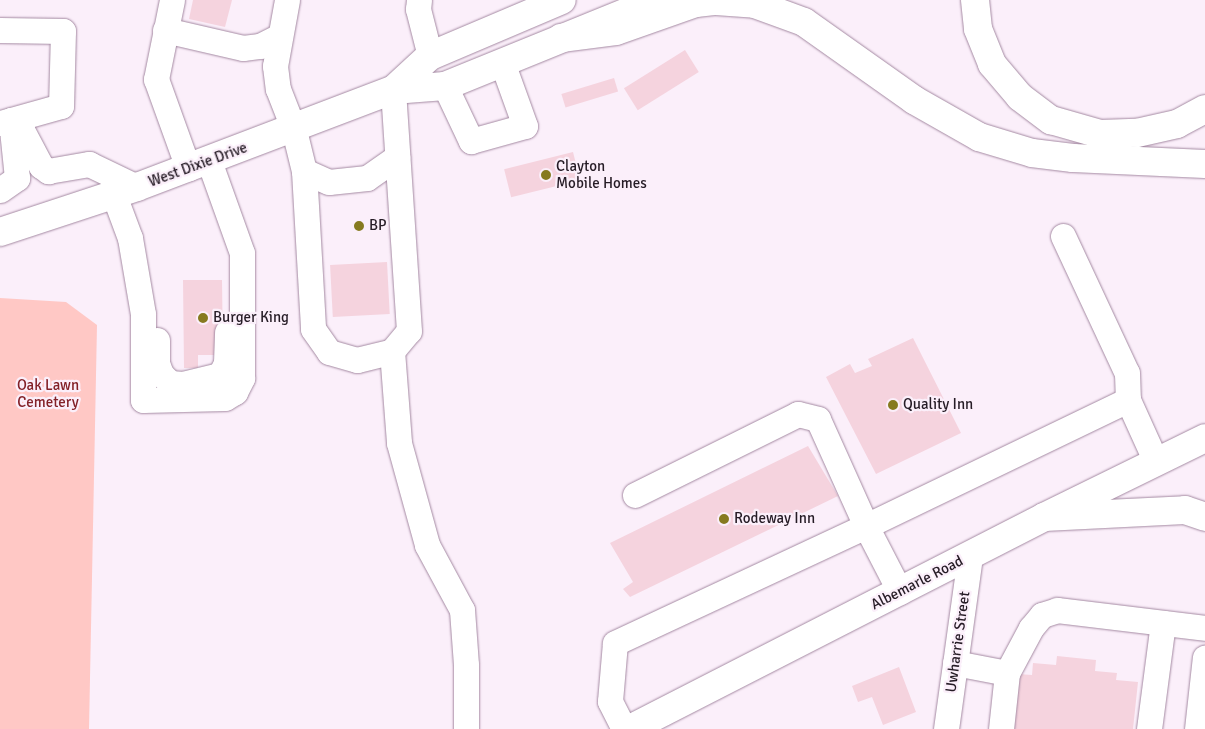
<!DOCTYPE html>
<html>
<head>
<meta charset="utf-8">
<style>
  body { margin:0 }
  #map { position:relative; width:1205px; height:729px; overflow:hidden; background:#fbeffa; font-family:Signika,sans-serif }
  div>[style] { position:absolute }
  .green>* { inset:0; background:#ffc8c5 }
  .building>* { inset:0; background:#f5d3de; transform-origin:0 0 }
  .roads { filter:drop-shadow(0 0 1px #a489a2) drop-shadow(0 0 1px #a489a2) }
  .minor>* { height:25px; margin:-12.5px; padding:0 12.5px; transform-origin:12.5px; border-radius:12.5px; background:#fff }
  .major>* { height:28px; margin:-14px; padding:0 14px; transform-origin:14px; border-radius:14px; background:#fff }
  .highway>* { height:28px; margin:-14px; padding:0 14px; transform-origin:14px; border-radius:14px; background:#fff }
  .dots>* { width:14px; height:14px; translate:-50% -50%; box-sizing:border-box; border:2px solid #fbeffa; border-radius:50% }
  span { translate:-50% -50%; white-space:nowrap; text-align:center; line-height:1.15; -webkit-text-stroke:4.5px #fbeffa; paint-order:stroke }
  .street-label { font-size:15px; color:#261c26 }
  .poi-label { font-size:15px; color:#261c26 }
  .left { translate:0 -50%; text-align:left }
  .park-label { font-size:15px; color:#832128 }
</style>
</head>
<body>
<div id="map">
  <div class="green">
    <i style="clip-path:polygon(0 298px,66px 302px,97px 325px,89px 729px,0 729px)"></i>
  </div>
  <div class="building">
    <i style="clip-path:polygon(193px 0,232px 0,225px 27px,189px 19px)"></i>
    <i style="left:685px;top:50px;width:26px;height:72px;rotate:58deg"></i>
    <i style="left:614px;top:78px;width:14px;height:55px;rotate:73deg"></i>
    <i style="left:573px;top:152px;width:29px;height:71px;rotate:76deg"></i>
    <i style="left:387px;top:262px;width:52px;height:57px;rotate:87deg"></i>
    <i style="clip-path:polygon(183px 280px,222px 280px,223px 355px,198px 355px,198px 368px,184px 368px)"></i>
    <i style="clip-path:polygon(913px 338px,961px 433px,876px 474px,826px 377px,850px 364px,855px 373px,872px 366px,868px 359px)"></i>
    <i style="clip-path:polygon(808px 446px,838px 496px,630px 597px,623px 589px,633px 582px,610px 543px)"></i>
    <i style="clip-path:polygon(1057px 656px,1096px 660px,1095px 671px,1117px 673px,1116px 680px,1138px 682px,1133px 729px,1013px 729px,1018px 674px,1032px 675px,1033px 663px,1056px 665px)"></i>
    <i style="clip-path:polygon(899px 667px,916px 712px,883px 725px,872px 697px,858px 702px,852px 686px)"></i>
  </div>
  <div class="roads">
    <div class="minor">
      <i style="left:172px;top:0;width:81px;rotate:101.4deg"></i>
      <i style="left:156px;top:79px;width:95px;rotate:70.2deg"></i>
      <i style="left:287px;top:0;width:67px;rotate:100.3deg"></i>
      <i style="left:275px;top:66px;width:23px;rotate:83deg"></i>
      <i style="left:278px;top:89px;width:44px;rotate:68.7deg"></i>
      <i style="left:294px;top:130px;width:42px;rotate:76.3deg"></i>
      <i style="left:304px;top:171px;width:158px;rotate:86.7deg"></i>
      <i style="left:313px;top:329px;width:28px;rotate:55deg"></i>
      <i style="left:329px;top:352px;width:29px;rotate:16deg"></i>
      <i style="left:357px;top:360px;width:36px;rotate:-14deg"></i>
      <i style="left:392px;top:351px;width:26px;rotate:-50deg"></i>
      <i style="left:409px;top:331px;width:242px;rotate:-93.8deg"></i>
      <i style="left:419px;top:0;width:9px;rotate:96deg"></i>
      <i style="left:418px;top:9px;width:49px;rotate:75.7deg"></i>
      <i style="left:0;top:30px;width:63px;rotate:0.9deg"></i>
      <i style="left:63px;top:31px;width:75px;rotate:91.5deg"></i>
      <i style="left:61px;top:106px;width:63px;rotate:164.4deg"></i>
      <i style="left:165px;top:30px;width:80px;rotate:13deg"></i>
      <i style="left:243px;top:48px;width:17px;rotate:-7deg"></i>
      <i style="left:260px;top:46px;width:20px;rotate:-27deg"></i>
      <i style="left:445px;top:86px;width:61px;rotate:64.7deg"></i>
      <i style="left:471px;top:141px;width:56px;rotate:-15.5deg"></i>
      <i style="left:525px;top:126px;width:68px;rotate:-109.8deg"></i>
      <i style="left:11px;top:120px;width:15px;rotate:42deg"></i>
      <i style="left:22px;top:130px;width:41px;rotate:62.2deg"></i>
      <i style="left:41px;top:166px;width:9px;rotate:36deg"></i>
      <i style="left:48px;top:171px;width:42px;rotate:-9.7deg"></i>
      <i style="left:89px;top:164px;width:53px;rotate:25.6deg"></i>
      <i style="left:304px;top:171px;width:27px;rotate:24deg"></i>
      <i style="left:329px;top:182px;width:38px;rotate:-6deg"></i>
      <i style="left:367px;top:178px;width:37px;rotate:-35deg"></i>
      <i style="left:0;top:190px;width:21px;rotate:-35deg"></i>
      <i style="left:17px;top:178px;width:58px;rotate:-95.9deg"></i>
      <i style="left:114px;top:195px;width:46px;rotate:69.6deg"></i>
      <i style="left:130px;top:238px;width:77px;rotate:80.3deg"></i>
      <i style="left:143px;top:314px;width:86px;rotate:90deg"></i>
      <i style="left:143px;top:400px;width:82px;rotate:-1.4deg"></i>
      <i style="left:225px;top:398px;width:12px;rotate:-31deg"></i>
      <i style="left:235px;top:392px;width:16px;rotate:-63deg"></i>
      <i style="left:242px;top:378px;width:125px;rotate:-90deg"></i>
      <i style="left:242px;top:253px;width:98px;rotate:-109.7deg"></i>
      <i style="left:1063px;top:236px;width:151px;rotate:65deg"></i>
      <i style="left:1127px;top:373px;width:27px;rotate:88deg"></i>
      <i style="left:157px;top:340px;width:23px;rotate:90deg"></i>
      <i style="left:157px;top:363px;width:12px;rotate:70deg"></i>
      <i style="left:161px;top:374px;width:13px;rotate:45deg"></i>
      <i style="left:170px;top:383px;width:13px;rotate:4deg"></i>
      <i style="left:183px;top:384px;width:38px;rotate:-14deg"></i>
      <i style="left:220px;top:375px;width:13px;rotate:-63deg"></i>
      <i style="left:226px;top:363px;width:31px;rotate:-88deg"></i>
      <i style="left:392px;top:351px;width:92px;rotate:85.6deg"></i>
      <i style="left:399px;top:443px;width:106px;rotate:74.6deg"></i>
      <i style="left:427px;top:545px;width:74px;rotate:61.7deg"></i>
      <i style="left:462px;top:610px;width:55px;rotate:85.8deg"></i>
      <i style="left:466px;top:665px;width:64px;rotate:90deg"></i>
      <i style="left:900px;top:592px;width:74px;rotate:-117.3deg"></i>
      <i style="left:866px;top:526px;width:291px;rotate:-25.7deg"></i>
      <i style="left:1128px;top:400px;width:68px;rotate:65.7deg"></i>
      <i style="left:955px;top:663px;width:53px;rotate:10.9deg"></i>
      <i style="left:1007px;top:673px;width:56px;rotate:96.1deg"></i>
      <i style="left:1007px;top:673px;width:51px;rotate:-61.9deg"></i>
      <i style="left:1031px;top:628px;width:17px;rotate:-50deg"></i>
      <i style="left:1042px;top:615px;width:16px;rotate:-18deg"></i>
      <i style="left:1057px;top:610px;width:149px;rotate:6.9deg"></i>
      <i style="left:624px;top:729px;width:31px;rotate:-117deg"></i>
      <i style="left:610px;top:701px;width:58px;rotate:-85.1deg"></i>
      <i style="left:615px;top:643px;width:277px;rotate:-25deg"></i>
      <i style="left:866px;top:526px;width:117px;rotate:-114.2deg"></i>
      <i style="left:818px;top:419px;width:21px;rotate:-166deg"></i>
      <i style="left:798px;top:414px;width:182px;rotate:153.6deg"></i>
      <i style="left:946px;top:729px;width:175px;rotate:-82.1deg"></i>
      <i style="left:1149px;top:729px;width:107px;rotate:-82.5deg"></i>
      <i style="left:1197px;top:729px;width:72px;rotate:-83.7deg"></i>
    </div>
    <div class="major">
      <i style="left:393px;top:90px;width:50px;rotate:-42.6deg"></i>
      <i style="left:430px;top:56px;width:143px;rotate:-23deg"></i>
      <i style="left:0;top:232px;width:144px;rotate:-18.2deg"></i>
      <i style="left:137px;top:187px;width:274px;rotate:-20.8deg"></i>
      <i style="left:393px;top:90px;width:52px;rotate:-4.4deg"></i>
      <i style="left:445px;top:86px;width:229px;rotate:-22.1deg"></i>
      <i style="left:630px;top:729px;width:465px;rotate:-27.1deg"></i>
      <i style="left:1044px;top:517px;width:179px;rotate:-26.1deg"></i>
    </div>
    <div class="highway">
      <i style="left:975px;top:0;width:29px;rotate:84deg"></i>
      <i style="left:978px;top:29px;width:38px;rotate:68deg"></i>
      <i style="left:992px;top:64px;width:43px;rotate:49.7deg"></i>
      <i style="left:1020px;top:97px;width:39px;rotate:37deg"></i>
      <i style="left:1051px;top:120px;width:51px;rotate:15.9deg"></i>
      <i style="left:1100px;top:134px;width:37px;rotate:-2deg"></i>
      <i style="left:1137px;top:133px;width:41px;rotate:-12.7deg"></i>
      <i style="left:1177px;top:124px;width:32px;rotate:-28deg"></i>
      <i style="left:561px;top:38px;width:55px;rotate:-7.3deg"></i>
      <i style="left:616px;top:31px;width:85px;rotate:-19.3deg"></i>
      <i style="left:696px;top:3px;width:20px;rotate:-6deg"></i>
      <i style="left:716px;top:1px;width:39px;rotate:4deg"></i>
      <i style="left:755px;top:4px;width:52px;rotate:20.2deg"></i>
      <i style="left:804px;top:22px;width:135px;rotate:35.3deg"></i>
      <i style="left:914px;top:100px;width:75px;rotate:29.6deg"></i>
      <i style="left:979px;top:137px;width:55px;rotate:16.8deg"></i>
      <i style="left:1032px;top:153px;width:41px;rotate:7deg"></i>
      <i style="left:1073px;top:158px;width:132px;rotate:2.6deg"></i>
      <i style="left:1044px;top:517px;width:141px;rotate:-2.8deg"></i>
      <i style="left:1185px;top:510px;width:21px;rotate:19deg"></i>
    </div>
  </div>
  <div class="dots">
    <i style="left:546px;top:175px;background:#867a1f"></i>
    <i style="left:359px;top:226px;background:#867a1f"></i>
    <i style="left:203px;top:318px;background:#867a1f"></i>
    <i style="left:893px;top:405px;background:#867a1f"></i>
    <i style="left:724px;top:519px;background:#867a1f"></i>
  </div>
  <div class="street-label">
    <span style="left:198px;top:165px;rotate:-20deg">West Dixie Drive</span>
    <span style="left:917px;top:583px;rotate:-27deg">Albemarle Road</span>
    <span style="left:958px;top:642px;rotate:-82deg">Uwharrie Street</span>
  </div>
  <div class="poi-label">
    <span class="left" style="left:556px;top:175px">Clayton<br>Mobile Homes</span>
    <span class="left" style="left:369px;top:226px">BP</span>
    <span class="left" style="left:213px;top:318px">Burger King</span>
    <span class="left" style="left:903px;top:405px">Quality Inn</span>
    <span class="left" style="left:734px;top:519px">Rodeway Inn</span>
  </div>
  <div class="park-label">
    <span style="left:48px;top:394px">Oak Lawn<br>Cemetery</span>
  </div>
</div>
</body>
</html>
